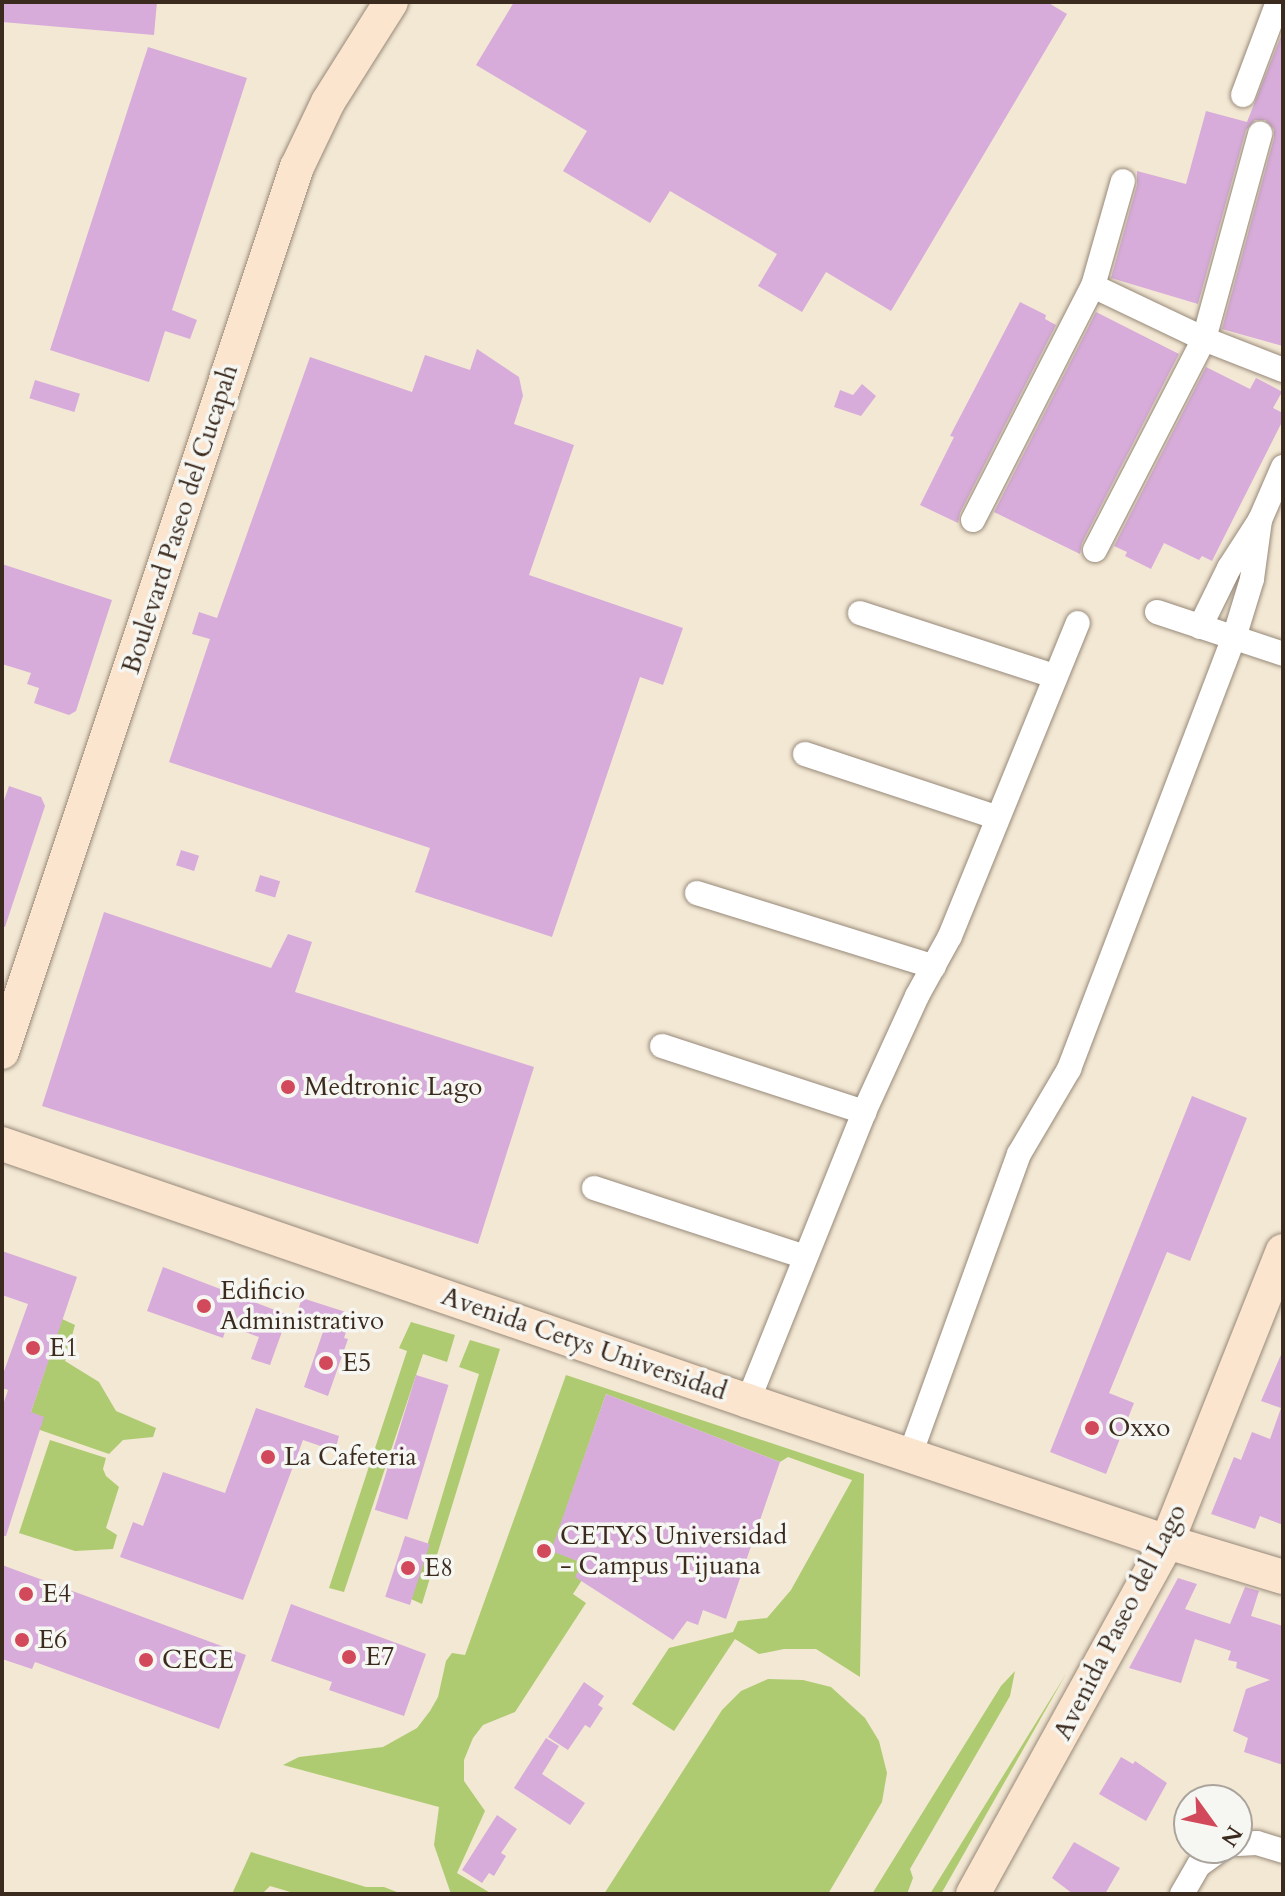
<!DOCTYPE html>
<html>
<head>
<meta charset="utf-8">
<style>
  body { margin:0 }
  #map { position:relative; width:1285px; height:1896px; overflow:hidden; background:#f3e8d4; font-family:Cardo,serif }
  div>[style] { position:absolute }
  .green>* { inset:0; background:#aecb72 }
  .building>* { inset:0; background:#d7acda; transform-origin:0 0 }
  .roads { filter:drop-shadow(0 0 2px #978979) drop-shadow(0 0 2px #978979) }
  .street>* { height:24px; margin:-12px; padding:0 12px; transform-origin:12px; border-radius:12px; background:#fff }
  .secondary>* { height:34px; margin:-17px; padding:0 17px; transform-origin:17px; border-radius:17px; background:#fbe5cf }
  .dots>* { width:22px; height:22px; translate:-50% -50%; box-sizing:border-box; border:4px solid #f6f6f2; border-radius:50% }
  span { translate:-50% -50%; white-space:nowrap; text-align:center; line-height:1.15; -webkit-text-stroke:7px #f6f6f2; paint-order:stroke }
  .street-label { font-size:26px; color:#3b2a1e }
  .poi-label { font-size:26px; color:#3b2a1e }
  .left { translate:0 -50%; text-align:left }
  .frame { position:absolute; inset:0; border:4px solid #3b2a1e; pointer-events:none }
  .north { position:absolute; left:1173px; top:1784px; width:80px; height:80px; box-sizing:border-box; background:#f6f6f2; border:2px solid #aba49d; border-radius:50%; rotate:123deg; font-size:22px; font-weight:700; line-height:32px; text-align:center; color:#3b2a1e }
  .north::after { content:''; display:block; margin:auto; width:28px; height:36px; background:#d1495b; clip-path:polygon(50% 0,100% 100%,50% 72%,0 100%) }
</style>
</head>
<body>
<div id="map">
  <div class="green">
    <i style="clip-path:polygon(62px 1319px,75px 1325px,65px 1361px,99px 1382px,116px 1411px,156px 1428px,153px 1437px,123px 1440px,109px 1454px,40px 1430px,31px 1412px)"></i>
    <i style="clip-path:polygon(411px 1322px,455px 1335px,447px 1362px,423px 1354px,344px 1592px,329px 1588px,407px 1351px,399px 1348px)"></i>
    <i style="clip-path:polygon(470px 1340px,500px 1349px,422px 1604px,411px 1599px,479px 1374px,459px 1367px)"></i>
    <i style="clip-path:polygon(566px 1375px,864px 1474px,860px 1677px,816px 1649px,784px 1649px,759px 1654px,735px 1639px,674px 1731px,632px 1704px,669px 1648px,733px 1632px,738px 1621px,767px 1618px,791px 1590px,852px 1480px,788px 1457px,780px 1462px,606px 1394px,552px 1550px,583px 1563px,576px 1576px,582px 1580px,573px 1594px,586px 1603px,515px 1712px,483px 1725px,473px 1738px,464px 1760px,464px 1781px,485px 1811px,457px 1873px,492px 1894px,451px 1894px,434px 1845px,439px 1807px,283px 1765px,299px 1757px,383px 1747px,417px 1728px,430px 1711px,438px 1697px,446px 1661px,452px 1653px,465px 1655px)"></i>
    <i style="clip-path:polygon(50px 1440px,106px 1458px,103px 1469px,106px 1476px,119px 1487px,106px 1528px,117px 1535px,113px 1549px,75px 1551px,19px 1533px)"></i>
    <i style="clip-path:polygon(1015px 1671px,1010px 1696px,910px 1869px,913px 1878px,907px 1894px,872px 1894px,1001px 1686px)"></i>
    <i style="clip-path:polygon(1066px 1674px,941px 1894px,930px 1894px)"></i>
    <i style="clip-path:polygon(768px 1679px,803px 1680px,831px 1687px,865px 1718px,879px 1741px,887px 1773px,882px 1802px,828px 1894px,604px 1894px,722px 1710px,741px 1691px)"></i>
    <i style="clip-path:polygon(251px 1852px,366px 1887px,384px 1887px,402px 1894px,297px 1894px,270px 1886px,262px 1894px,232px 1894px)"></i>
  </div>
  <div class="building">
    <i style="clip-path:polygon(2px 2px,157px 2px,154px 35px,2px 22px)"></i>
    <i style="clip-path:polygon(514px 2px,1047px 2px,1067px 14px,891px 311px,826px 272px,802px 312px,758px 286px,777px 254px,670px 191px,650px 223px,563px 171px,587px 131px,476px 65px)"></i>
    <i style="clip-path:polygon(1283px 31px,1283px 346px,1222px 329px,1274px 138px,1274px 129px,1265px 120px,1255px 120px,1246px 130px,1198px 304px,1111px 278px,1137px 185px,1137px 171px,1186px 184px,1206px 111px,1247px 122px)"></i>
    <i style="clip-path:polygon(148px 47px,247px 78px,172px 310px,197px 320px,190px 339px,165px 331px,149px 382px,50px 350px)"></i>
    <i style="clip-path:polygon(1020px 302px,1046px 315px,1045px 319px,1056px 325px,960px 513px,958px 523px,920px 505px,954px 437px,950px 436px)"></i>
    <i style="clip-path:polygon(1096px 312px,1179px 354px,1082px 543px,1080px 554px,994px 512px)"></i>
    <i style="clip-path:polygon(477px 349px,519px 377px,523px 396px,514px 424px,574px 445px,529px 575px,683px 628px,663px 685px,640px 677px,552px 937px,415px 892px,430px 848px,169px 762px,210px 639px,192px 634px,199px 612px,217px 618px,310px 357px,412px 392px,425px 355px,470px 370px)"></i>
    <i style="clip-path:polygon(1206px 367px,1250px 389px,1256px 378px,1279px 390px,1282px 392px,1273px 408px,1283px 413px,1283px 420px,1212px 561px,1202px 556px,1199px 560px,1164px 543px,1151px 569px,1125px 556px,1127px 552px,1114px 546px)"></i>
    <i style="left:35px;top:380px;width:47px;height:19px;rotate:17deg"></i>
    <i style="clip-path:polygon(862px 384px,876px 396px,861px 416px,834px 407px,840px 390px,853px 395px)"></i>
    <i style="clip-path:polygon(2px 564px,112px 600px,76px 711px,69px 715px,34px 703px,39px 688px,27px 684px,31px 673px,2px 664px)"></i>
    <i style="clip-path:polygon(9px 786px,41px 797px,45px 806px,5px 927px,2px 926px,2px 806px)"></i>
    <i style="left:181px;top:850px;width:19px;height:16px;rotate:18deg"></i>
    <i style="left:260px;top:875px;width:21px;height:17px;rotate:17deg"></i>
    <i style="clip-path:polygon(104px 912px,271px 968px,288px 934px,312px 942px,295px 992px,534px 1067px,478px 1244px,42px 1106px)"></i>
    <i style="clip-path:polygon(1192px 1096px,1247px 1118px,1190px 1261px,1167px 1252px,1109px 1393px,1134px 1403px,1106px 1474px,1050px 1452px)"></i>
    <i style="clip-path:polygon(2px 1251px,77px 1277px,31px 1412px,44px 1417px,6px 1536px,2px 1536px,2px 1408px,8px 1390px,2px 1388px,2px 1377px,28px 1304px,2px 1295px)"></i>
    <i style="clip-path:polygon(163px 1267px,288px 1315px,270px 1365px,251px 1359px,259px 1337px,227px 1325px,223px 1338px,147px 1311px)"></i>
    <i style="clip-path:polygon(302px 1298px,352px 1314px,344px 1338px,348px 1339px,328px 1396px,304px 1387px,325px 1326px,296px 1316px)"></i>
    <i style="clip-path:polygon(1283px 1350px,1283px 1525px,1260px 1516px,1255px 1529px,1211px 1514px,1234px 1457px,1241px 1460px,1252px 1432px,1270px 1439px,1281px 1408px,1261px 1401px)"></i>
    <i style="left:416px;top:1375px;width:34px;height:141px;rotate:17deg"></i>
    <i style="clip-path:polygon(606px 1394px,780px 1462px,726px 1619px,703px 1610px,698px 1625px,687px 1621px,673px 1640px,575px 1577px,583px 1563px,551px 1551px)"></i>
    <i style="clip-path:polygon(256px 1408px,339px 1436px,335px 1451px,303px 1440px,243px 1600px,120px 1557px,133px 1522px,143px 1526px,163px 1472px,225px 1493px)"></i>
    <i style="left:405px;top:1536px;width:26px;height:64px;rotate:18deg"></i>
    <i style="clip-path:polygon(2px 1565px,246px 1655px,219px 1729px,35px 1662px,32px 1669px,2px 1659px)"></i>
    <i style="clip-path:polygon(1178px 1578px,1197px 1584px,1185px 1609px,1230px 1624px,1245px 1587px,1259px 1591px,1251px 1616px,1283px 1626px,1283px 1765px,1244px 1752px,1248px 1738px,1233px 1731px,1246px 1689px,1270px 1680px,1236px 1668px,1237px 1662px,1228px 1660px,1231px 1651px,1195px 1639px,1181px 1683px,1129px 1668px)"></i>
    <i style="clip-path:polygon(291px 1604px,426px 1654px,404px 1716px,329px 1690px,332px 1682px,271px 1661px)"></i>
    <i style="clip-path:polygon(584px 1682px,604px 1696px,598px 1705px,603px 1708px,590px 1728px,585px 1725px,568px 1750px,548px 1737px)"></i>
    <i style="clip-path:polygon(546px 1738px,559px 1746px,542px 1774px,585px 1803px,570px 1825px,514px 1788px)"></i>
    <i style="clip-path:polygon(1121px 1757px,1133px 1764px,1135px 1761px,1167px 1783px,1146px 1821px,1099px 1794px)"></i>
    <i style="clip-path:polygon(497px 1815px,517px 1829px,501px 1853px,506px 1856px,494px 1876px,489px 1873px,482px 1883px,462px 1870px)"></i>
    <i style="clip-path:polygon(1074px 1842px,1120px 1868px,1105px 1894px,1073px 1894px,1052px 1878px)"></i>
  </div>
  <div class="roads">
    <div class="street">
      <i style="left:1243px;top:95px;width:99px;rotate:-69.4deg"></i>
      <i style="left:1093px;top:286px;width:123px;rotate:25.5deg"></i>
      <i style="left:1204px;top:339px;width:85px;rotate:21.4deg"></i>
      <i style="left:973px;top:520px;width:263px;rotate:-62.9deg"></i>
      <i style="left:1093px;top:286px;width:109px;rotate:-74.1deg"></i>
      <i style="left:1095px;top:550px;width:237px;rotate:-62.7deg"></i>
      <i style="left:1204px;top:339px;width:213px;rotate:-74.7deg"></i>
      <i style="left:1157px;top:612px;width:133px;rotate:18.4deg"></i>
      <i style="left:860px;top:613px;width:204px;rotate:18deg"></i>
      <i style="left:1200px;top:627px;width:66px;rotate:-63.8deg"></i>
      <i style="left:1229px;top:568px;width:57px;rotate:-57.1deg"></i>
      <i style="left:1260px;top:520px;width:58px;rotate:-66.5deg"></i>
      <i style="left:805px;top:754px;width:201px;rotate:18.3deg"></i>
      <i style="left:697px;top:893px;width:248px;rotate:17.3deg"></i>
      <i style="left:662px;top:1046px;width:213px;rotate:18.1deg"></i>
      <i style="left:594px;top:1188px;width:222px;rotate:18.1deg"></i>
      <i style="left:748px;top:1401px;width:311px;rotate:-68.1deg"></i>
      <i style="left:864px;top:1112px;width:128px;rotate:-65.4deg"></i>
      <i style="left:917px;top:996px;width:68px;rotate:-61.2deg"></i>
      <i style="left:950px;top:936px;width:338px;rotate:-67.8deg"></i>
      <i style="left:910px;top:1455px;width:320px;rotate:-70.1deg"></i>
      <i style="left:1019px;top:1154px;width:99px;rotate:-59.5deg"></i>
      <i style="left:1069px;top:1069px;width:462px;rotate:-69.1deg"></i>
      <i style="left:1234px;top:638px;width:62px;rotate:-73deg"></i>
      <i style="left:1252px;top:579px;width:60px;rotate:-82.3deg"></i>
      <i style="left:1237px;top:1844px;width:20px;rotate:-3deg"></i>
      <i style="left:1257px;top:1843px;width:27px;rotate:17deg"></i>
      <i style="left:1182px;top:1894px;width:34px;rotate:-60deg"></i>
      <i style="left:1199px;top:1865px;width:29px;rotate:-36deg"></i>
    </div>
    <div class="secondary">
      <i style="left:2px;top:1052px;width:933px;rotate:-71.57deg"></i>
      <i style="left:297px;top:167px;width:72px;rotate:-64.5deg"></i>
      <i style="left:328px;top:102px;width:118px;rotate:-57.8deg"></i>
      <i style="left:2px;top:1144px;width:789px;rotate:19.01deg"></i>
      <i style="left:748px;top:1401px;width:442px;rotate:18.6deg"></i>
      <i style="left:1167px;top:1542px;width:121px;rotate:16.8deg"></i>
      <i style="left:973px;top:1894px;width:402px;rotate:-61.1deg"></i>
      <i style="left:1167px;top:1542px;width:313px;rotate:-68.3deg"></i>
    </div>
  </div>
  <div class="dots">
    <i style="left:288px;top:1087px;background:#d1495b"></i>
    <i style="left:204px;top:1306px;background:#d1495b"></i>
    <i style="left:33px;top:1348px;background:#d1495b"></i>
    <i style="left:326px;top:1363px;background:#d1495b"></i>
    <i style="left:1092px;top:1428px;background:#d1495b"></i>
    <i style="left:268px;top:1457px;background:#d1495b"></i>
    <i style="left:544px;top:1551px;background:#d1495b"></i>
    <i style="left:408px;top:1568px;background:#d1495b"></i>
    <i style="left:26px;top:1594px;background:#d1495b"></i>
    <i style="left:22px;top:1640px;background:#d1495b"></i>
    <i style="left:349px;top:1657px;background:#d1495b"></i>
    <i style="left:146px;top:1660px;background:#d1495b"></i>
  </div>
  <div class="street-label">
    <span style="left:180px;top:519px;rotate:-72deg">Boulevard Paseo del Cucapah</span>
    <span style="left:584px;top:1344px;rotate:19deg">Avenida Cetys Universidad</span>
    <span style="left:1120px;top:1622px;rotate:-63deg">Avenida Paseo del Lago</span>
  </div>
  <div class="poi-label">
    <span class="left" style="left:304px;top:1087px">Medtronic Lago</span>
    <span class="left" style="left:220px;top:1306px">Edificio<br>Administrativo</span>
    <span class="left" style="left:49px;top:1348px">E1</span>
    <span class="left" style="left:342px;top:1363px">E5</span>
    <span class="left" style="left:1108px;top:1428px">Oxxo</span>
    <span class="left" style="left:284px;top:1457px">La Cafeteria</span>
    <span class="left" style="left:560px;top:1551px">CETYS Universidad<br>- Campus Tijuana</span>
    <span class="left" style="left:424px;top:1568px">E8</span>
    <span class="left" style="left:42px;top:1594px">E4</span>
    <span class="left" style="left:38px;top:1640px">E6</span>
    <span class="left" style="left:365px;top:1657px">E7</span>
    <span class="left" style="left:162px;top:1660px">CECE</span>
  </div>
  <div class="frame"></div>
  <div class="north">N</div>
</div>
</body>
</html>
